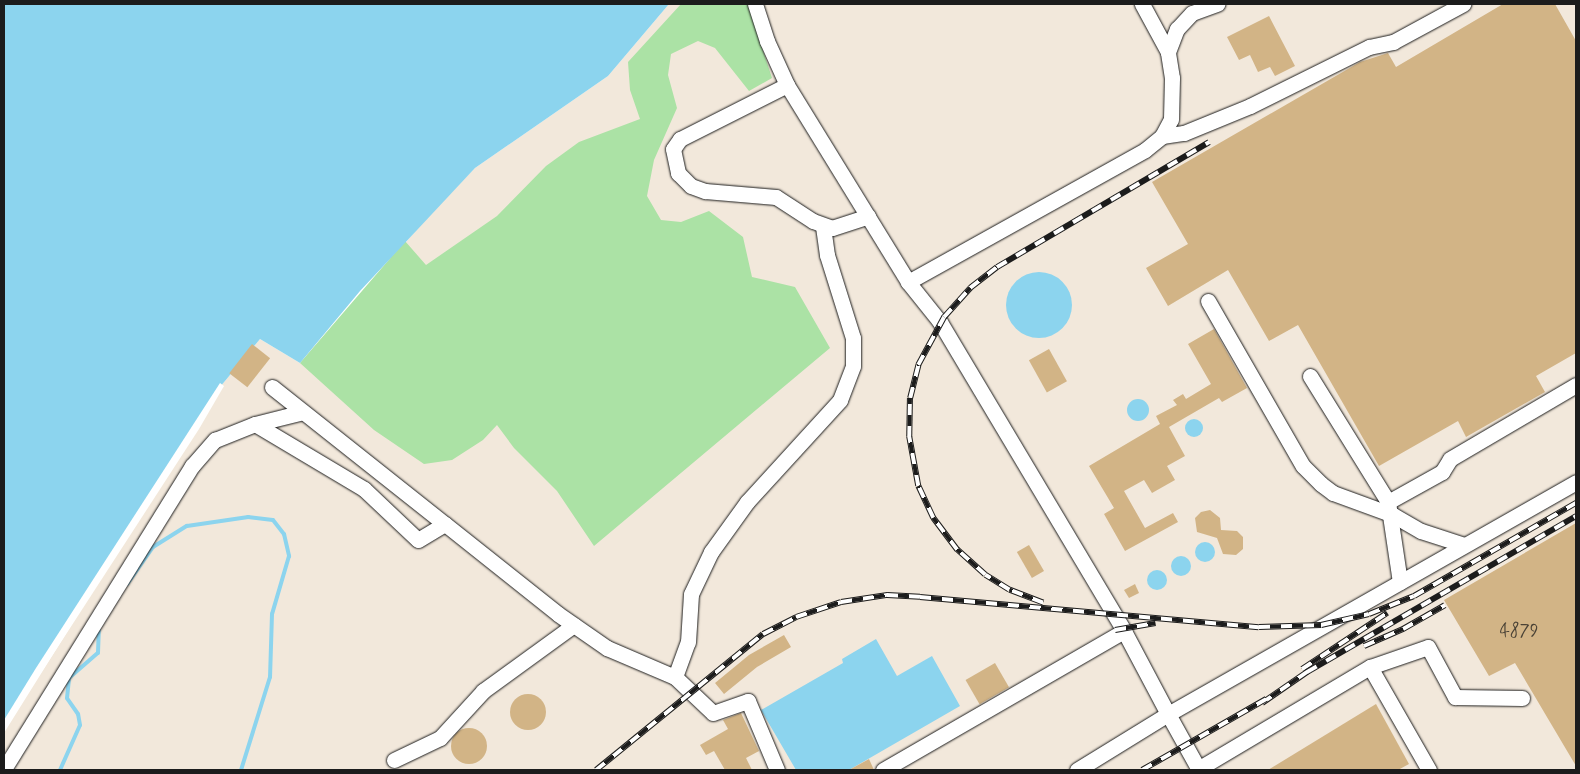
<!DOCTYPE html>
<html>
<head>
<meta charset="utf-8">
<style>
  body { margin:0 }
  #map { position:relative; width:1580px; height:774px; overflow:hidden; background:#fff; font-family:Mynerve,sans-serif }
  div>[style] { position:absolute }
  .built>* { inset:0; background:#f2e8db }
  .green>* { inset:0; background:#abe2a5 }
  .water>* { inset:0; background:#8cd4ee }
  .round { border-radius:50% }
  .pier>* { inset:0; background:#fff }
  .stream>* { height:4px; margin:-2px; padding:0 2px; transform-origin:2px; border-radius:2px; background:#8cd4ee }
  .building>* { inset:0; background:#d2b486; transform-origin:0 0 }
  .roads { filter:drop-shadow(0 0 1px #1c1c1c) drop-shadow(0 0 1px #1c1c1c) }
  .minor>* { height:15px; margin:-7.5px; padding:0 7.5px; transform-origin:7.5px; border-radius:7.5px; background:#fff }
  .rail>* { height:5.5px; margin-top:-2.75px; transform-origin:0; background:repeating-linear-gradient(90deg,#fff 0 11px,#1c1c1c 0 22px); box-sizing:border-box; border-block:1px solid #1c1c1c }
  span { translate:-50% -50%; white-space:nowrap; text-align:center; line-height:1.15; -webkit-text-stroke:4px #fff; paint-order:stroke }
  .number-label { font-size:18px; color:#4a4236 }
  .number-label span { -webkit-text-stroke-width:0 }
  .frame { position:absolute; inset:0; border:5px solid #1c1c1c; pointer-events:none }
</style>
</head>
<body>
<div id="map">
  <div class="built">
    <i style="clip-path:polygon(669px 4px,1576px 4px,1576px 770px,4px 770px,4px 733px,220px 387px,260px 339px,300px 363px,427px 218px,475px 168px,608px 76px)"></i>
  </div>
  <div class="green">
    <i style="clip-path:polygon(681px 4px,748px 4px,772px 78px,749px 91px,715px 48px,698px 41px,671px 54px,668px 75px,677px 108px,654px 160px,647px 196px,661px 220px,681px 222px,709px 211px,743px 237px,752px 277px,795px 287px,830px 348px,594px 546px,557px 491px,514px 448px,497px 425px,483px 440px,452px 460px,424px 464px,374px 430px,300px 363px,405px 241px,426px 265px,497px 216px,546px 166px,579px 142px,640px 119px,630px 90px,628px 62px)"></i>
  </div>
  <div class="water">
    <i style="clip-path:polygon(4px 4px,669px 4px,608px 76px,475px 168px,360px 291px,300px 363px,260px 339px,220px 387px,4px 728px)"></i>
    <i class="round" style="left:1006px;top:272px;width:66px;height:66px"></i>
    <i class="round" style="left:1127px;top:399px;width:22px;height:22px"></i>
    <i class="round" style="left:1185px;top:419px;width:18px;height:18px"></i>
    <i class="round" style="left:1195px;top:542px;width:20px;height:20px"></i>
    <i class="round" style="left:1171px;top:556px;width:20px;height:20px"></i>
    <i class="round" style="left:1147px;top:570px;width:20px;height:20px"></i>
    <i style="clip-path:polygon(876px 639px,897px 676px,932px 656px,960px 706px,849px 770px,796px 770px,761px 710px,843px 663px,842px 659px)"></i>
  </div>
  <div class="pier">
    <i style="clip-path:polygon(220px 383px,224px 386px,199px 429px,4px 730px,4px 720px,36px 668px)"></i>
  </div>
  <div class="stream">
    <i style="left:127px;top:584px;width:45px;rotate:-54.9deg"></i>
    <i style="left:153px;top:547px;width:40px;rotate:-32deg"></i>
    <i style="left:187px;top:526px;width:62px;rotate:-8.4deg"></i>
    <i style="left:248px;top:517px;width:25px;rotate:7deg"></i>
    <i style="left:273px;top:520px;width:18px;rotate:52deg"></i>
    <i style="left:284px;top:534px;width:23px;rotate:77deg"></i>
    <i style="left:289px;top:556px;width:60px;rotate:106.3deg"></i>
    <i style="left:272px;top:614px;width:63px;rotate:91.8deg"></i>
    <i style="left:270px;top:677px;width:97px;rotate:107.3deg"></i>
    <i style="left:60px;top:770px;width:49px;rotate:-66deg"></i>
    <i style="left:80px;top:725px;width:11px;rotate:-100deg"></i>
    <i style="left:78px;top:714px;width:19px;rotate:-125deg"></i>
    <i style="left:67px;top:698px;width:20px;rotate:-84deg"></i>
    <i style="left:69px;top:678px;width:38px;rotate:-41deg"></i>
    <i style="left:98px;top:653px;width:27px;rotate:-88deg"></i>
  </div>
  <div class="building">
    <i style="clip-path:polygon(1503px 4px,1555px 4px,1576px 41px,1576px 353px,1536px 376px,1545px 392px,1466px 437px,1458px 421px,1379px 466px,1298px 325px,1269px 341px,1228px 270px,1168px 306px,1146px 268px,1188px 244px,1152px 182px,1360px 62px,1388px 53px,1396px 67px)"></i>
    <i style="clip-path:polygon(1269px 16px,1295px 66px,1275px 76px,1270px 67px,1258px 72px,1250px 55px,1239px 60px,1227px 37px)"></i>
    <i style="clip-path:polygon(1214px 329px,1247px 388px,1222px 402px,1219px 398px,1169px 427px,1185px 456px,1167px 466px,1175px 480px,1152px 493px,1144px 480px,1124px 491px,1145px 528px,1173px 513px,1178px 522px,1125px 551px,1104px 514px,1114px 508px,1089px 466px,1160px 424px,1156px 416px,1177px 405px,1173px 400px,1183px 394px,1186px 399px,1211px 384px,1188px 344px)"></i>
    <i style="left:252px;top:344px;width:23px;height:37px;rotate:38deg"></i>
    <i style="left:1049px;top:349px;width:37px;height:23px;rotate:61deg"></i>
    <i style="clip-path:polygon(1210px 510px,1220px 518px,1221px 530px,1237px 531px,1243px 537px,1243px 549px,1236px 555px,1223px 554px,1217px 538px,1197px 532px,1195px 518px,1201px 512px)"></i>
    <i style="clip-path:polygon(1576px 523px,1576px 766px,1515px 663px,1489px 676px,1444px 600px)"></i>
    <i style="left:1029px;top:545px;width:30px;height:14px;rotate:60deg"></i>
    <i style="clip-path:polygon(1135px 584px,1139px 593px,1129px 598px,1124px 590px)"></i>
    <i style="clip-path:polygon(784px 635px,791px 647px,757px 667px,724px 694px,715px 683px,749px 655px)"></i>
    <i style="left:995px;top:663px;width:28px;height:34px;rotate:60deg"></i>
    <i class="round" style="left:510px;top:694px;width:36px;height:36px"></i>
    <i style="clip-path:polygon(1376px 704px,1409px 764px,1398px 770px,1268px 770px)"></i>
    <i style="clip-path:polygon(741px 713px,759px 751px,746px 758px,752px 770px,725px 770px,714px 751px,706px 755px,700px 745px,728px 729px,723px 720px)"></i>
    <i class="round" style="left:451px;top:728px;width:36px;height:36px"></i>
    <i style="clip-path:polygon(869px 759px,874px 770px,849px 770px)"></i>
  </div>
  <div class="roads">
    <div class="minor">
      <i style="left:755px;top:4px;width:39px;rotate:72deg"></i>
      <i style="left:767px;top:41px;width:48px;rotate:65.6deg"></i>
      <i style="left:787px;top:85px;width:231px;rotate:58.4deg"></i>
      <i style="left:908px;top:282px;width:51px;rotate:51.3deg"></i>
      <i style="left:940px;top:322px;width:360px;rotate:59.2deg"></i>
      <i style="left:1124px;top:631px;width:94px;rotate:62.1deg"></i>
      <i style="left:1168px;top:714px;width:469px;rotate:-29.6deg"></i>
      <i style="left:1168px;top:52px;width:25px;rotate:-69deg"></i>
      <i style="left:1177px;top:29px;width:22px;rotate:-47deg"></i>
      <i style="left:1192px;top:13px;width:27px;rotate:-20deg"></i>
      <i style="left:787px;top:85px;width:120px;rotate:153.2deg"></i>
      <i style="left:680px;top:139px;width:12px;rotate:125deg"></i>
      <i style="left:673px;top:149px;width:25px;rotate:78deg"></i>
      <i style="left:678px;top:173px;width:18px;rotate:45deg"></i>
      <i style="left:691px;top:186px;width:15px;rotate:20deg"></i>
      <i style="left:705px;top:191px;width:71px;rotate:4.8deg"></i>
      <i style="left:776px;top:197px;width:44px;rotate:33deg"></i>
      <i style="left:813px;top:221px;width:20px;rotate:20deg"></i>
      <i style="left:832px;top:228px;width:38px;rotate:-18deg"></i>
      <i style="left:1162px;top:136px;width:22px;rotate:-8deg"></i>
      <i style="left:1184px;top:133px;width:71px;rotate:-22.2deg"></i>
      <i style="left:1250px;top:106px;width:133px;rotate:-26.4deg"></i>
      <i style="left:1369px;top:47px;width:25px;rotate:-12deg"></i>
      <i style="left:1393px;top:42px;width:80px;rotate:-28.5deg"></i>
      <i style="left:908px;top:282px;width:271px;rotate:-29.1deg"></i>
      <i style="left:1145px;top:150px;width:22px;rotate:-39deg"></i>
      <i style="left:1162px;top:136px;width:19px;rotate:-62deg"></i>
      <i style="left:1171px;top:119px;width:41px;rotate:-88.6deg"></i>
      <i style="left:1172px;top:78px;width:26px;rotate:-99deg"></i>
      <i style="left:1168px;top:52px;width:55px;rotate:-118.4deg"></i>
      <i style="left:1208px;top:301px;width:190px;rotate:60.1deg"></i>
      <i style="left:1303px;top:466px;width:25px;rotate:45deg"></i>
      <i style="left:1321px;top:484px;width:15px;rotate:37deg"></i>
      <i style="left:1333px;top:493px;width:64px;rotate:20.1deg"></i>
      <i style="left:1393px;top:515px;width:32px;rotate:30deg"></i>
      <i style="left:1421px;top:531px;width:45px;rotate:18deg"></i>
      <i style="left:1310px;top:376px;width:148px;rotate:58.2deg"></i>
      <i style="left:1388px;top:502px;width:81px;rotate:81.5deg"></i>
      <i style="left:272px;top:387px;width:221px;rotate:38.4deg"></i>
      <i style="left:255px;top:424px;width:127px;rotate:30.8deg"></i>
      <i style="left:364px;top:489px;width:74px;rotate:43.4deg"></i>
      <i style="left:418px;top:540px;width:31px;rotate:-31deg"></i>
      <i style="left:445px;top:524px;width:144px;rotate:38.5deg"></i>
      <i style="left:558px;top:614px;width:60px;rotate:34.8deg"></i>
      <i style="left:607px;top:648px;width:74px;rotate:23.1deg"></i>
      <i style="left:675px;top:677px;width:52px;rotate:43.5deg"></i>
      <i style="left:713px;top:713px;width:37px;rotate:-19deg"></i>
      <i style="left:748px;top:701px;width:75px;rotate:67.2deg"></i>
      <i style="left:1388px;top:502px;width:62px;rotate:-29.1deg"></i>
      <i style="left:1442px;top:472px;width:15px;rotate:-58deg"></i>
      <i style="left:1450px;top:459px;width:146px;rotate:-30.4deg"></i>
      <i style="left:1370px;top:667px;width:61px;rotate:-19deg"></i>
      <i style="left:1428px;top:647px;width:57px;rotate:61.6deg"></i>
      <i style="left:1455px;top:697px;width:67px;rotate:0.9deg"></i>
      <i style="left:675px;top:677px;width:37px;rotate:-70deg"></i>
      <i style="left:688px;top:642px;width:48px;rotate:-86.4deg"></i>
      <i style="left:691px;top:594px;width:47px;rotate:-64.5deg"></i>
      <i style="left:711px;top:552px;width:62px;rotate:-54.2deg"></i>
      <i style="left:747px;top:502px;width:138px;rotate:-47.6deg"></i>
      <i style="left:840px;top:400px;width:36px;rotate:-69deg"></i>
      <i style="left:853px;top:366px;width:28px;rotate:-90deg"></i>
      <i style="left:853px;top:338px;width:87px;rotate:-107.4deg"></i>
      <i style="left:827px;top:255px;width:30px;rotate:-98deg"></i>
      <i style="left:394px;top:760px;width:51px;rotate:-25.6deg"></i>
      <i style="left:440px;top:738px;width:64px;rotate:-47.5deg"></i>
      <i style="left:483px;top:691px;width:112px;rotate:-36deg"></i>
      <i style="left:4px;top:769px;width:357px;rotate:-58.2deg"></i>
      <i style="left:192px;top:466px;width:35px;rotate:-49deg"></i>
      <i style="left:215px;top:440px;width:43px;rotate:-21.8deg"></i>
      <i style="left:255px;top:424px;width:49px;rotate:-14deg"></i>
      <i style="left:1198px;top:769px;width:200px;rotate:-30.7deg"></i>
      <i style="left:1370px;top:667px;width:119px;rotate:60.2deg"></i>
      <i style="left:883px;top:770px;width:278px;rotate:-30deg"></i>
      <i style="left:1077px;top:770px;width:107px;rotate:-31.6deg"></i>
      <i style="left:1168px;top:714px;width:64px;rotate:61deg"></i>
    </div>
  </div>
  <div class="rail">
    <i style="left:1043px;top:603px;width:36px;rotate:-159deg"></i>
    <i style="left:1009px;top:590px;width:28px;rotate:-148deg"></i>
    <i style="left:985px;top:575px;width:38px;rotate:-138deg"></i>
    <i style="left:957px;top:550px;width:40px;rotate:-127deg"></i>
    <i style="left:933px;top:518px;width:35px;rotate:-115deg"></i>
    <i style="left:918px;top:486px;width:50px;rotate:-100.4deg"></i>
    <i style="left:909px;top:437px;width:39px;rotate:-89deg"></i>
    <i style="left:910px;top:398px;width:34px;rotate:-76deg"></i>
    <i style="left:918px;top:365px;width:55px;rotate:-61.6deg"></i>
    <i style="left:944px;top:317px;width:39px;rotate:-48deg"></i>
    <i style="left:970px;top:288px;width:34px;rotate:-38deg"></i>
    <i style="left:997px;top:267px;width:246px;rotate:-30.5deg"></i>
    <i style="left:1115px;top:630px;width:41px;rotate:-9.9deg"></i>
    <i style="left:1364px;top:646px;width:43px;rotate:-23.6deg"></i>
    <i style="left:1403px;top:629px;width:48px;rotate:-29.7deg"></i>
    <i style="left:1302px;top:669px;width:102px;rotate:-33.4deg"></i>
    <i style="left:1262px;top:703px;width:55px;rotate:-34.6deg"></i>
    <i style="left:1307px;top:672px;width:311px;rotate:-30.1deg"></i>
    <i style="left:596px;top:770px;width:215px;rotate:-39.2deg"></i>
    <i style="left:763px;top:634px;width:37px;rotate:-27deg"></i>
    <i style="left:796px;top:617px;width:47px;rotate:-18.4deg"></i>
    <i style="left:841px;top:602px;width:47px;rotate:-8.7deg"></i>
    <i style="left:887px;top:595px;width:33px;rotate:3deg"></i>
    <i style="left:920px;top:597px;width:340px;rotate:5.1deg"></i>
    <i style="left:1259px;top:627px;width:62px;rotate:-1.8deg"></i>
    <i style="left:1321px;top:625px;width:49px;rotate:-12.9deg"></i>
    <i style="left:1369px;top:614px;width:48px;rotate:-21.8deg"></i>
    <i style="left:1414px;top:596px;width:187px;rotate:-29.9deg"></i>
    <i style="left:1142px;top:770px;width:143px;rotate:-29.8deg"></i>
  </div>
  <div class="number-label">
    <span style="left:1519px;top:631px">4879</span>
  </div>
  <div class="frame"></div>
</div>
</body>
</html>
